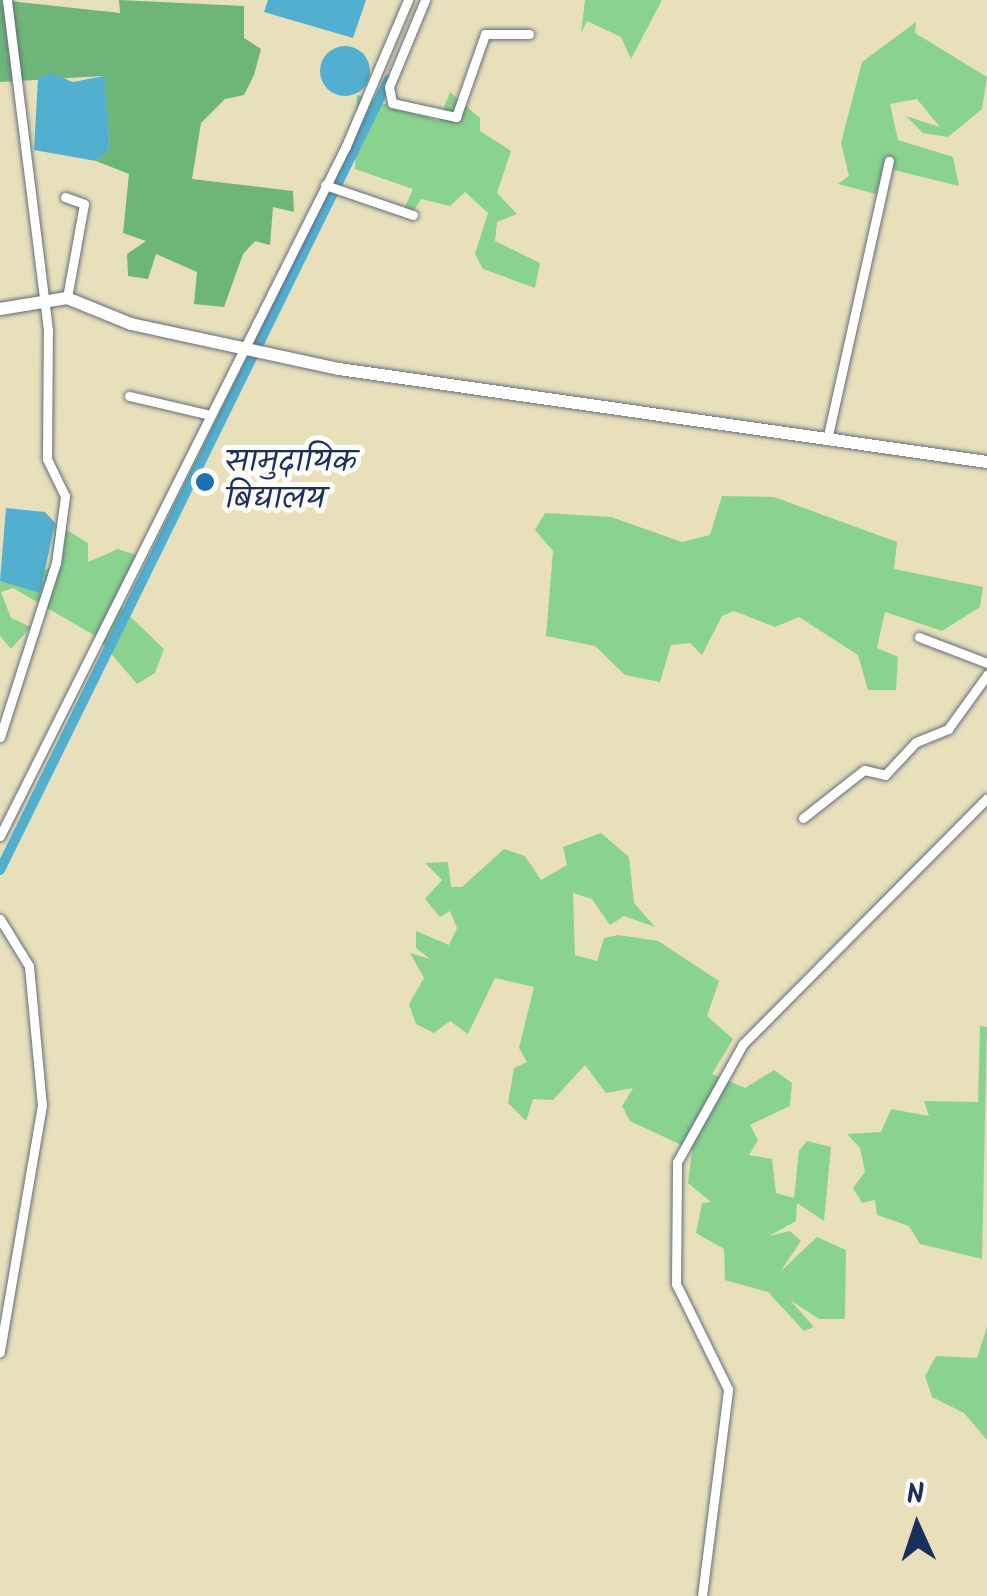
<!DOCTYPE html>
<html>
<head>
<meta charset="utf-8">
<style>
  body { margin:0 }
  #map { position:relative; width:987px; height:1596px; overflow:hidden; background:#e8e0bb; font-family:Kalam,"Playpen Sans Deva",sans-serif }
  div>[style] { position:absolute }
  .green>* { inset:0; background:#89d38f }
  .forest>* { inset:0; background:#6eb57a }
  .water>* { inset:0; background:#52afd0 }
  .round { border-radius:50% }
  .canal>* { height:10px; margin:-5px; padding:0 5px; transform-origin:5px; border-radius:5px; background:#52afd0 }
  .roads { filter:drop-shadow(0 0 2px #636d7f) drop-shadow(0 0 2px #636d7f) }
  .minor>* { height:9px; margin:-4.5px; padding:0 4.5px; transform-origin:4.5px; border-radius:4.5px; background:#fff }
  .secondary>* { height:12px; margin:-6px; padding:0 6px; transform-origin:6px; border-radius:6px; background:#fff }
  .dots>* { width:28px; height:28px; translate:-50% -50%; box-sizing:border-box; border:5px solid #fdfcf7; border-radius:50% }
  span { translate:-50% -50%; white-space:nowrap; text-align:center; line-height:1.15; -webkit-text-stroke:10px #fdfcf7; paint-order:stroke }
  .poi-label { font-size:32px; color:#1b2f5e }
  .left { translate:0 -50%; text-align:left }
  .north { position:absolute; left:867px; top:1476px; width:100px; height:100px; -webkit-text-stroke:8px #fdfcf7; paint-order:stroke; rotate:357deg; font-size:28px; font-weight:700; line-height:40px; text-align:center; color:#1b2f5e }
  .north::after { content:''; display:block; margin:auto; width:35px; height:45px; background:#1b2f5e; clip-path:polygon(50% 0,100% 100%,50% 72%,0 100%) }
</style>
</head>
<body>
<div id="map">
  <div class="green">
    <i style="clip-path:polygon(585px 0,662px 0,631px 59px,621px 37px,587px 21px,581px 33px)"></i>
    <i style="clip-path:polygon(916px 22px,915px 33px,987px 77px,982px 109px,948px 137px,923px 133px,906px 116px,940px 127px,917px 99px,890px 104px,898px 140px,953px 157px,959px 186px,894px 170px,887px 159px,876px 194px,838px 184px,849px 176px,841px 143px,862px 62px)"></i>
    <i style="clip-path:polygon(450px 92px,480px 118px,480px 131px,511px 151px,497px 193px,517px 214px,497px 222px,495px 241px,540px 263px,535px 288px,483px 269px,475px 254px,488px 213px,465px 192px,450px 206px,421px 199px,413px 212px,404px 209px,413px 189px,355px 169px,357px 95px,439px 121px)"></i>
    <i style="clip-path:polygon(722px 496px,774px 497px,897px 542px,894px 569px,983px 587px,980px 607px,942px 631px,885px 612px,877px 648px,898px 657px,896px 690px,868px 690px,858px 655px,799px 617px,775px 627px,734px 611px,722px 616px,702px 655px,690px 643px,671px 645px,660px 682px,625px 675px,595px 646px,546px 636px,553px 551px,535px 530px,545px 513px,611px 517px,682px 542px,710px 535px)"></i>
    <i style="clip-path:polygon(55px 523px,88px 543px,88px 562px,118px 549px,139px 556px,113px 600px,164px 649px,155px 673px,137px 684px,97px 637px,13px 588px,1px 592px,11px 618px,31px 627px,11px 649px,0 636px,0 581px,20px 584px,51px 567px)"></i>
    <i style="clip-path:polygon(601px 833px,629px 857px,634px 903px,655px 927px,624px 916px,610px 925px,592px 899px,573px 893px,575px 955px,597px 961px,604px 938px,618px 935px,658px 941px,719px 981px,707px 1016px,733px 1039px,712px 1074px,745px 1088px,774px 1070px,792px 1083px,790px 1106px,750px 1125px,758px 1140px,749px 1155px,772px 1159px,776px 1193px,794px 1198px,799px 1151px,807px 1141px,831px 1147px,824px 1221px,797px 1203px,796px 1221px,769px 1236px,790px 1231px,801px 1241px,780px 1272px,817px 1237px,846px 1250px,845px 1319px,819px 1319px,790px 1300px,814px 1327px,804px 1331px,768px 1292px,725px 1280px,724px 1249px,696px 1233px,702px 1203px,711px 1202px,688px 1183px,692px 1150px,630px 1121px,622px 1106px,633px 1088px,606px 1093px,585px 1065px,553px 1100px,533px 1099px,526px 1121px,508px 1103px,514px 1068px,527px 1062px,519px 1048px,534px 987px,495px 978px,468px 1034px,450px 1021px,434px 1033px,416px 1024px,409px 1004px,424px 978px,410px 953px,430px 959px,416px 948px,416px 931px,449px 945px,457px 928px,450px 911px,440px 917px,425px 899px,442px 880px,425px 863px,448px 862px,451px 887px,462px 887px,504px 849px,525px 856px,541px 880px,567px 865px,563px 847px)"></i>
    <i style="clip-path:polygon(980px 1026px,987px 1027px,982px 1259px,920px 1244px,909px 1226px,877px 1215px,875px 1200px,862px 1203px,853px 1188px,865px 1172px,860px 1148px,847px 1134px,881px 1132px,891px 1109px,929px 1116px,924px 1101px,978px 1102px)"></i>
    <i style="clip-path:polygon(987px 1327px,987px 1440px,964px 1413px,932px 1397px,925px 1376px,936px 1356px,977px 1358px)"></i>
  </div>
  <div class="forest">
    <i style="clip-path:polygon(0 0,120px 13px,119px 0,244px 6px,244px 38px,261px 49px,254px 75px,244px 95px,225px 99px,201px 123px,192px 179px,293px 191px,294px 212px,273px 207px,270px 245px,255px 241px,243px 254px,224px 307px,194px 304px,197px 272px,156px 254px,148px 279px,128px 276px,127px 254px,146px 241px,123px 233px,129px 174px,96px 161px,110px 148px,103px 76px,0 82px)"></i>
  </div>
  <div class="water">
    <i style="clip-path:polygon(268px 0,366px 0,353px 38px,264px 12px)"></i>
    <i class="round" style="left:320px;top:46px;width:50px;height:50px"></i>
    <i style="clip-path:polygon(51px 73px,73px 82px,104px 76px,110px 148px,96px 161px,34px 150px,38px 78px)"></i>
    <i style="clip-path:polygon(6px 508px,45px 512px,55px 523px,40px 593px,0 581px)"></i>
  </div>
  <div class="canal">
    <i style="left:0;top:870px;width:881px;rotate:-63.81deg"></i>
  </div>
  <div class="roads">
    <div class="minor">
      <i style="left:425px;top:0;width:94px;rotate:112.5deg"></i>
      <i style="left:389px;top:87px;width:16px;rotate:79deg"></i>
      <i style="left:392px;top:103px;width:66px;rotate:12.3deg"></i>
      <i style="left:456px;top:117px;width:88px;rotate:-70.7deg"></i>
      <i style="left:485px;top:34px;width:44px"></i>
      <i style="left:325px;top:185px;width:93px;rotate:18.8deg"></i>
      <i style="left:65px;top:197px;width:20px;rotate:20deg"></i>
      <i style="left:84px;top:204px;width:96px;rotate:100.3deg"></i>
      <i style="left:129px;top:396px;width:83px;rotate:13.2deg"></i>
      <i style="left:827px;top:440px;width:286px;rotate:-77.5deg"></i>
      <i style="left:919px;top:637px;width:73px;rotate:20.9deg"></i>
      <i style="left:0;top:737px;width:183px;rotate:-72.2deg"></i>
      <i style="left:56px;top:563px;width:68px;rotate:-82.3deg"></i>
      <i style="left:65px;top:496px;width:41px;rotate:-115.9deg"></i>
      <i style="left:47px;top:459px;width:129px;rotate:-89.6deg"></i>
      <i style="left:48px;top:330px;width:333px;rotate:-97.1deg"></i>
      <i style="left:803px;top:818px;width:78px;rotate:-38.2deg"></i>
      <i style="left:864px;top:770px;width:22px;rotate:13deg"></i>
      <i style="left:885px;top:775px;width:45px;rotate:-46.8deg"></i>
      <i style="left:916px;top:742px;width:35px;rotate:-22deg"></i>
      <i style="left:948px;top:729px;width:67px;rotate:-54.2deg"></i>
      <i style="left:0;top:836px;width:772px;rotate:-63.37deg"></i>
      <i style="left:346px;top:146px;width:159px;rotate:-67deg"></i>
      <i style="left:0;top:919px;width:55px;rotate:58.3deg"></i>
      <i style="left:29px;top:966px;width:140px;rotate:84.7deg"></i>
      <i style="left:42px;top:1105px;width:251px;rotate:99.7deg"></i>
      <i style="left:702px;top:1596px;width:209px;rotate:-82.8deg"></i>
      <i style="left:728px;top:1389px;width:117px;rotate:-116.3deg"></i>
      <i style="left:676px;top:1284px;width:122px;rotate:-89.5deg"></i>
      <i style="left:677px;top:1162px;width:135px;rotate:-60.8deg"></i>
      <i style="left:743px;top:1044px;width:346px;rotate:-45.2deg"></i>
    </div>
    <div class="secondary">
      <i style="left:0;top:309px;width:68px;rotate:-9.3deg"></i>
      <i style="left:67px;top:298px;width:69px;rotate:22.1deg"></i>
      <i style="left:131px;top:324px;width:213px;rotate:12.2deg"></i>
      <i style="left:339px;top:369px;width:655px;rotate:8.17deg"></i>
    </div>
  </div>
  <div class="dots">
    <i style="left:205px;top:482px;background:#1f6fb2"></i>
  </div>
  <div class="poi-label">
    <span class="left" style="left:225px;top:482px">सामुदायिक<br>बिद्यालय</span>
  </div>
  <div class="north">N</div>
</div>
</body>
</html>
